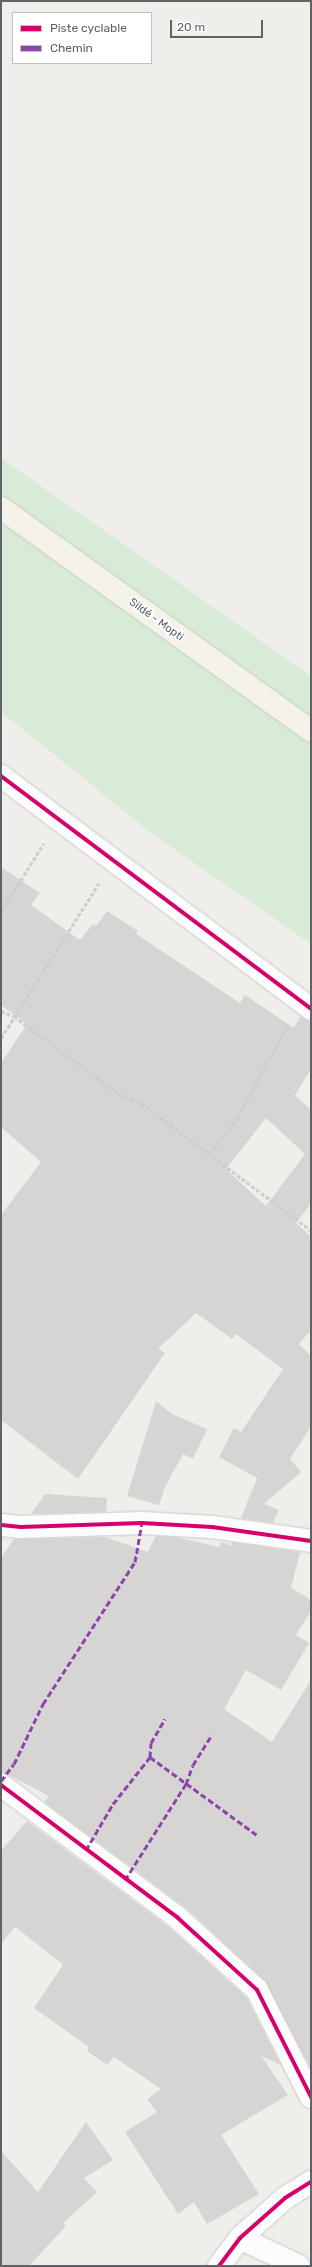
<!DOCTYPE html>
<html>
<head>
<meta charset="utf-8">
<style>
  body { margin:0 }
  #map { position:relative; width:312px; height:2267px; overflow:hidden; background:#efeeea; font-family:Rubik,sans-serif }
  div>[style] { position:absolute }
  .green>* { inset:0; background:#d8ebd6 }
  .building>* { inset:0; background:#d6d5d3 }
  .path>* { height:2.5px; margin-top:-1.25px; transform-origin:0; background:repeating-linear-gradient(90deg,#cacfcc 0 4px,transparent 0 6px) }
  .roads { filter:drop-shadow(0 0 1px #cbcccc) drop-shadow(0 0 1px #cbcccc) }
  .street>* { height:22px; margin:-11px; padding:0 11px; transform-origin:11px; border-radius:11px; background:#fdfcfc }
  .primary>* { height:22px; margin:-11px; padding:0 11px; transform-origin:11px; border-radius:11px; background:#f4f2e9 }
  .quiet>* { height:3px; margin-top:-1.5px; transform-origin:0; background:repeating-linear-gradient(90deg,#8e44ad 0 6px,transparent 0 9px) }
  .cycleway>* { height:4px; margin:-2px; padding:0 2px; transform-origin:2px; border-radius:2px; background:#d6006c }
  span { translate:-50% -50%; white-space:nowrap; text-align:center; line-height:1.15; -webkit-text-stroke:4px #fff; paint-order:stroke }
  .street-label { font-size:11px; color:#5f6368 }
  .frame { position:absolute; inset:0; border:2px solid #5f6368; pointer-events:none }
  .legend { position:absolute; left:12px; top:12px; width:140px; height:52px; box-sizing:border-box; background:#fff; border:1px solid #bfc1c3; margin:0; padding:5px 7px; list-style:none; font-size:12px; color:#5f6368 }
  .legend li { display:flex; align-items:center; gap:8px; height:20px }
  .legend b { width:20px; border:1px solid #bfc1c3 }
  .scale { position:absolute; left:170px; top:20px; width:93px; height:18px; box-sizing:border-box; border:2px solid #5f6368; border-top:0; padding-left:5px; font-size:12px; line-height:14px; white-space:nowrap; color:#5f6368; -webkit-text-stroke:3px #fff; paint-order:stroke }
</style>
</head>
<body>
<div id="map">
  <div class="green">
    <i style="clip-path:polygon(1px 458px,311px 676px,311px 944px,151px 833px,1px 712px)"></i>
  </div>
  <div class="building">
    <i style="clip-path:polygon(evenodd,1px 867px,40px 893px,31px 905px,80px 940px,93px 924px,96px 926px,107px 911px,138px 931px,136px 934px,240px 1003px,245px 995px,294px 1028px,300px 1017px,311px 1021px,311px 1069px,295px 1095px,311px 1110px,311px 1203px,296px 1223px,311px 1237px,311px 1330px,299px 1344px,311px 1356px,311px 1426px,290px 1459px,301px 1472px,264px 1504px,279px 1510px,273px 1523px,241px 1518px,257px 1478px,219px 1457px,234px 1428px,241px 1432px,283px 1369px,236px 1334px,232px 1339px,196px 1313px,158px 1349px,165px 1353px,78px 1479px,1px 1420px,1px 1215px,41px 1162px,1px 1127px,1px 1063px,27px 1024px,1px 1005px,1px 867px,266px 1118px,305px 1154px,266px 1206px,226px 1169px,266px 1118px)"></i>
    <i style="clip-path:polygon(156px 1401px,172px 1414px,207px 1429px,193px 1459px,183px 1454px,165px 1487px,159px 1505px,127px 1496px)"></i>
    <i style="clip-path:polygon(45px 1494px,107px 1498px,106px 1512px,31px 1514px)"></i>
    <i style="clip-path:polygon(156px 1536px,175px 1537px,219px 1547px,222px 1542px,231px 1546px,232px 1542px,300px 1552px,291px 1588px,311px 1600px,311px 1611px,296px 1635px,309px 1643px,281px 1690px,246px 1670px,224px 1709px,272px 1742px,311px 1680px,311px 2069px,265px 1981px,186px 1908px,44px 1802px,49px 1796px,1px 1771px,1px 1558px,14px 1539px,105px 1537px,148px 1552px)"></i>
    <i style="clip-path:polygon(27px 1821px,170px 1928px,247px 1998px,281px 2065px,261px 2056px,288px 2095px,221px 2135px,259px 2194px,207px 2224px,194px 2202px,178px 2214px,125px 2132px,157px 2112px,147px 2099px,161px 2089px,114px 2057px,107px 2065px,87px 2051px,89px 2047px,34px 2008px,63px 1965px,60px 1962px,15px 1927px,1px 1944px,1px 1851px)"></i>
    <i style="clip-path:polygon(86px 2122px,113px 2160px,84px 2178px,97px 2192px,63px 2223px,66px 2226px,29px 2266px,1px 2266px,1px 2151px,38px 2192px)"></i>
  </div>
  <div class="path">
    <i style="left:1px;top:911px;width:80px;rotate:-57.7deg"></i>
    <i style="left:1px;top:1011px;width:14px;rotate:21deg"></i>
    <i style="left:14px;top:1016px;width:131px;rotate:36.6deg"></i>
    <i style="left:119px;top:1094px;width:24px;rotate:22deg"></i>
    <i style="left:141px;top:1103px;width:212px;rotate:36.8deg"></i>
    <i style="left:1px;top:1038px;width:183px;rotate:-57.7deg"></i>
    <i style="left:210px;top:1154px;width:45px;rotate:-53.1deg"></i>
    <i style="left:237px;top:1118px;width:106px;rotate:-61.3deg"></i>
  </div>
  <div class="roads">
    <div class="street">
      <i style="left:1px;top:776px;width:388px;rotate:36.9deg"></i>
      <i style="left:1px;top:1525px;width:20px;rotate:6deg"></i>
      <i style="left:21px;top:1527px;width:121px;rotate:-1.9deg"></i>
      <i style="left:142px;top:1523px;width:70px;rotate:3.3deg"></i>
      <i style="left:212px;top:1527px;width:100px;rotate:8deg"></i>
      <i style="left:1px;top:1785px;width:221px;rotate:36.9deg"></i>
      <i style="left:178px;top:1918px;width:107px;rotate:42.3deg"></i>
      <i style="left:257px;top:1990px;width:120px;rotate:63.2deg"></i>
      <i style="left:240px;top:2238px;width:65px;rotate:25.4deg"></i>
      <i style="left:219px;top:2266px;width:35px;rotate:-53deg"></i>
      <i style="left:240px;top:2238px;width:60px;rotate:-41.6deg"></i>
      <i style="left:285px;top:2198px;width:31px;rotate:-32deg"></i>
    </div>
    <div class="primary">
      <i style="left:1px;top:508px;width:382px;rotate:35.7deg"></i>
    </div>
  </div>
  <div class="quiet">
    <i style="left:150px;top:1757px;width:132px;rotate:36.1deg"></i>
    <i style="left:1px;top:1781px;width:21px;rotate:-53deg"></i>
    <i style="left:14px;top:1764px;width:67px;rotate:-64.2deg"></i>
    <i style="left:43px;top:1704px;width:169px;rotate:-57.1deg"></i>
    <i style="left:135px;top:1562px;width:40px;rotate:-80deg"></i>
    <i style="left:86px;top:1850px;width:53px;rotate:-59.6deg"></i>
    <i style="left:113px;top:1804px;width:60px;rotate:-51.8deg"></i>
    <i style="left:150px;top:1757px;width:14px;rotate:-86deg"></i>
    <i style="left:151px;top:1743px;width:28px;rotate:-60deg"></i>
    <i style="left:125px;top:1880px;width:114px;rotate:-57.6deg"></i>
    <i style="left:186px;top:1784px;width:20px;rotate:-70deg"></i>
    <i style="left:193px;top:1765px;width:36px;rotate:-58deg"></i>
  </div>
  <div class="cycleway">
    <i style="left:1px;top:776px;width:388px;rotate:36.9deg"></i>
    <i style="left:1px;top:1525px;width:20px;rotate:6deg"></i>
    <i style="left:21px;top:1527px;width:121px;rotate:-1.9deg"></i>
    <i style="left:142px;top:1523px;width:70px;rotate:3.3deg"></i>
    <i style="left:212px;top:1527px;width:100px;rotate:8deg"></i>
    <i style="left:1px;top:1785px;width:221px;rotate:36.9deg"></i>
    <i style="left:178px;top:1918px;width:107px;rotate:42.3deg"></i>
    <i style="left:257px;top:1990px;width:120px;rotate:63.2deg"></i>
    <i style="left:219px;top:2266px;width:35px;rotate:-53deg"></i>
    <i style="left:240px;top:2238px;width:60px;rotate:-41.6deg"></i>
    <i style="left:285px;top:2198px;width:31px;rotate:-32deg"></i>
  </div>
  <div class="street-label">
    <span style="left:156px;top:620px;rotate:36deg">Sildé - Mopti</span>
  </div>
  <div class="frame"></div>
  <ul class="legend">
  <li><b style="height:5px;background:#d6006c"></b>Piste cyclable</li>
  <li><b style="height:5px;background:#8e44ad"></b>Chemin</li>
  </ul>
  <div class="scale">20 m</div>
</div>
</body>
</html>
